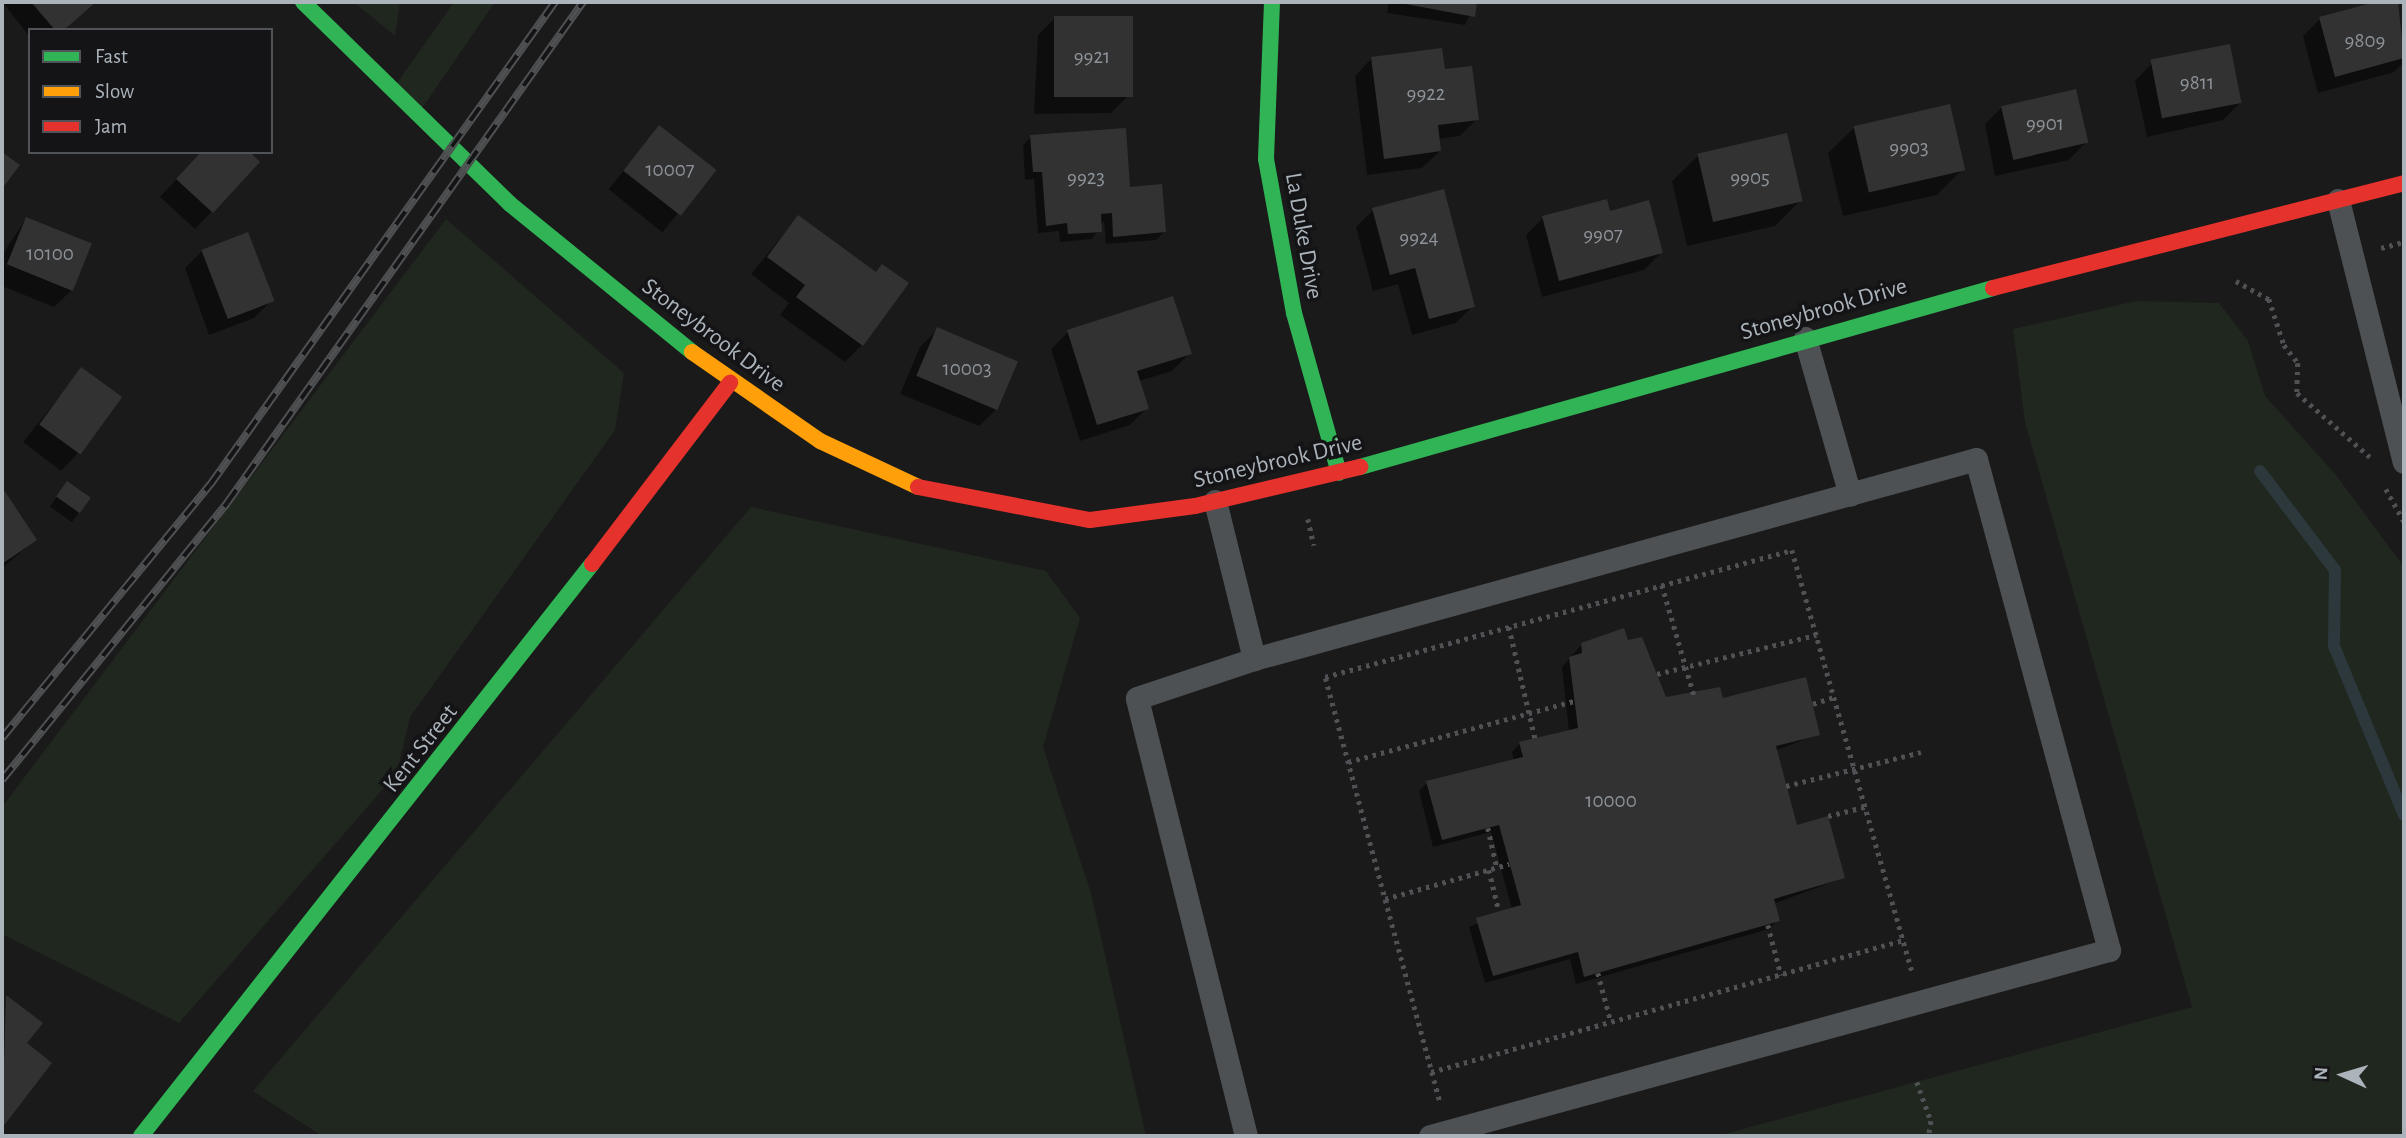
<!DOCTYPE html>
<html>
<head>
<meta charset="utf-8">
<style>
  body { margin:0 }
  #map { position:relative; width:2406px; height:1138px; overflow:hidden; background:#1a1a1a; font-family:"Alegreya Sans",sans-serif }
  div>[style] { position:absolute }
  .green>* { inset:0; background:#20271f }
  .shadow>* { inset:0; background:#0007; transform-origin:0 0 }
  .stream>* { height:12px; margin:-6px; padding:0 6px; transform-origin:6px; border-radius:6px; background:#2c383c }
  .building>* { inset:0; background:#323232; transform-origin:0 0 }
  .path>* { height:4.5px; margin-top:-2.25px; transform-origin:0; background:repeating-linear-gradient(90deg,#505155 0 3.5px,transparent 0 8.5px) }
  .lane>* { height:23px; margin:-11.5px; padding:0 11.5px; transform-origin:11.5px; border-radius:11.5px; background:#4e5153 }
  .fast>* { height:16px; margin:-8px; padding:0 8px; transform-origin:8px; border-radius:8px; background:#30b455 }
  .slow>* { height:16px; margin:-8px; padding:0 8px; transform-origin:8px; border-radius:8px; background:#ff9f0a }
  .jam>* { height:16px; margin:-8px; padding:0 8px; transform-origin:8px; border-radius:8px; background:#e5322d }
  .rail>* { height:8px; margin-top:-4px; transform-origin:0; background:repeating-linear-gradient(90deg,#141416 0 16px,#4e5052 0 32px); box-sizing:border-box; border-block:2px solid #4e5052 }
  span { translate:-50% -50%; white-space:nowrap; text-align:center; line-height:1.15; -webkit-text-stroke:7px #141416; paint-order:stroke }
  .number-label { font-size:21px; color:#8d9399 }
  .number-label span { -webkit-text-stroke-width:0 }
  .street-label { font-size:24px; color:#abb3bb }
  .frame { position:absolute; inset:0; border:4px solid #abb3bb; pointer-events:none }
  .legend { position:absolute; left:28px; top:28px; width:245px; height:126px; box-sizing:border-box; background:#141416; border:2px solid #505458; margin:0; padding:9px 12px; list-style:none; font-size:21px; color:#abb3bb }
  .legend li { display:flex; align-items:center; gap:14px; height:35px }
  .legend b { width:35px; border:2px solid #505458 }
  .north { position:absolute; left:2308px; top:1040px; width:70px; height:70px; -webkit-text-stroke:5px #141416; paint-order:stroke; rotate:274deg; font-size:19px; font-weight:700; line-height:28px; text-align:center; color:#abb3bb }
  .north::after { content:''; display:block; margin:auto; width:24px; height:32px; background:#abb3bb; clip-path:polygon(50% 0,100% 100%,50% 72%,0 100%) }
</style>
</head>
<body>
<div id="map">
  <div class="green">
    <i style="clip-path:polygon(354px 2px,400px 2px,395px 36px)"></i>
    <i style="clip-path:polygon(454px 2px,495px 2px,416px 117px,392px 90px)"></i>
    <i style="clip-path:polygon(446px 219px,624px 373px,615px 430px,410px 717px,397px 773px,179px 1023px,2px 934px,2px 807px)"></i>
    <i style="clip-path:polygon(2136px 301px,2219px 303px,2248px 341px,2265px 396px,2336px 475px,2404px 567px,2404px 1136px,1717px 1136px,2192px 1007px,2025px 422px,2013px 329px)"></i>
    <i style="clip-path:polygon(751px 507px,1046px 571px,1080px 618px,1043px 747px,1091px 893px,1146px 1136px,322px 1136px,253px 1091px)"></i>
  </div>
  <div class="shadow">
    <i style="clip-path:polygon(2px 2px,94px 2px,64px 30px,30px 30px,30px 37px)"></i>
    <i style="clip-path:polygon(1389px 2px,1476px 2px,1465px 25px,1387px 13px)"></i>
    <i style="clip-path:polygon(2382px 2px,2397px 2px,2404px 62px,2394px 72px,2318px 93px,2303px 36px,2320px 19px)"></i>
    <i style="clip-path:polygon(1055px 18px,1128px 96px,1111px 113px,1034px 114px,1038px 35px)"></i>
    <i style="clip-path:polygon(1372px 58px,1443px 71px,1477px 119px,1460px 136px,1438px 139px,1440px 151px,1422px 168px,1367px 175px,1355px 76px)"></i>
    <i style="clip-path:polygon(2152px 63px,2240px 103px,2223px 120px,2147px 137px,2135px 81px)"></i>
    <i style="clip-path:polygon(2002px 107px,2086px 142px,2069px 160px,1995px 176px,1985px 124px)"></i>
    <i style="left:659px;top:127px;width:69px;height:80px;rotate:39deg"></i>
    <i style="clip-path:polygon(1854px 128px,1963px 169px,1937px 195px,1843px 216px,1828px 153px)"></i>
    <i style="clip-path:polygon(1031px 137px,1128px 188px,1164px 232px,1156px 240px,1106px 244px,1104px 221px,1092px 239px,1060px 242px,1059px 231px,1038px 233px,1034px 179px,1025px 180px,1023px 145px)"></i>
    <i style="clip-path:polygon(202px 152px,258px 163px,195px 229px,160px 197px)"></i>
    <i style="clip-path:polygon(1698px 156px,1801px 200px,1775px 226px,1687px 246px,1672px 181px)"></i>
    <i style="clip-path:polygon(1373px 210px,1473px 306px,1456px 323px,1412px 335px,1398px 284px,1373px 291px,1356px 227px)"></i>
    <i style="clip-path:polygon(798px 217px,862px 345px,845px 362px,780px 315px,789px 303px,751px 274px)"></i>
    <i style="clip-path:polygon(1543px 218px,1661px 253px,1644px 270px,1542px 297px,1526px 235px)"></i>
    <i style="clip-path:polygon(26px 219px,72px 290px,54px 307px,2px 286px,2px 255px)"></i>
    <i style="clip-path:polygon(202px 251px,271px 301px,254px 318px,209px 335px,185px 268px)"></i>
    <i style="clip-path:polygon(937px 330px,997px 409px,979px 426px,900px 394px,920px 347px)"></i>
    <i style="clip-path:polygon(1068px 332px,1190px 353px,1172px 371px,1139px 381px,1147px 408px,1130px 425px,1080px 441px,1051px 349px)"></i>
    <i style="clip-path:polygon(82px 369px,78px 453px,61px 471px,23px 442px)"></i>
    <i style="left:67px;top:483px;width:27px;height:29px;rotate:36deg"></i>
    <i style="clip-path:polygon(2px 490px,35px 540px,2px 568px)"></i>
    <i style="clip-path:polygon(1627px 642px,1665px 699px,1722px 700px,1818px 734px,1775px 751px,1796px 828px,1843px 878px,1773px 904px,1778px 920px,1769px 929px,1576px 984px,1570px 959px,1485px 983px,1469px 927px,1512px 909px,1491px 832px,1433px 847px,1419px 791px,1427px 783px,1514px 761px,1512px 752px,1520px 743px,1569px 732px,1562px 667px,1582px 644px)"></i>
    <i style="clip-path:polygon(6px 997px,25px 1044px,50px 1063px,2px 1126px)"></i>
  </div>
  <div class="stream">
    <i style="left:2260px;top:471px;width:124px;rotate:52.9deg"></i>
    <i style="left:2335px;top:570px;width:76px;rotate:90.8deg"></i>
    <i style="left:2334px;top:646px;width:183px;rotate:67.5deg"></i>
  </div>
  <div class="building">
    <i style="clip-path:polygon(31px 2px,96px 2px,64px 30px,55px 30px)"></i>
    <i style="clip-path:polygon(1395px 2px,1477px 2px,1475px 17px)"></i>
    <i style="clip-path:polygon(2375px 2px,2398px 2px,2404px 58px,2335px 77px,2319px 17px)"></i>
    <i style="left:1054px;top:16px;width:79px;height:81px"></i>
    <i style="left:2230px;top:44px;width:60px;height:81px;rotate:79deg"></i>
    <i style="clip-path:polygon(1442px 48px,1445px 69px,1472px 66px,1479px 120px,1438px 125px,1441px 151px,1384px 159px,1371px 57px)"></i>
    <i style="left:2076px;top:89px;width:55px;height:77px;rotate:77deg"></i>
    <i style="left:1950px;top:104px;width:68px;height:99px;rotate:77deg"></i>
    <i style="left:659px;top:125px;width:73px;height:58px;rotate:38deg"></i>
    <i style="clip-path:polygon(1126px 128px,1130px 187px,1162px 184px,1166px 232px,1113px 237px,1112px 213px,1101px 214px,1102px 232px,1068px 234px,1067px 223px,1046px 226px,1042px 172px,1033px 172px,1030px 135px)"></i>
    <i style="left:1787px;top:133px;width:70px;height:92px;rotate:77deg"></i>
    <i style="clip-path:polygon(2px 152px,20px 165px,2px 189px)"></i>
    <i style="clip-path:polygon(201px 152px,250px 152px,260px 162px,213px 213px,176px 179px)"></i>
    <i style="clip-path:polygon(1444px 189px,1475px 307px,1429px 319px,1415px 268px,1390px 275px,1372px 208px)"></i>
    <i style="clip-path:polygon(1607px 199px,1610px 211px,1649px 200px,1663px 253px,1559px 281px,1542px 216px)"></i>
    <i style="clip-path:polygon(798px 215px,876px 272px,882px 264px,909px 283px,863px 346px,796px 297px,805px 285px,767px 257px)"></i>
    <i style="left:26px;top:217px;width:71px;height:51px;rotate:22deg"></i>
    <i style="left:248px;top:232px;width:74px;height:50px;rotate:69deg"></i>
    <i style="clip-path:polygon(1173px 296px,1192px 354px,1137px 371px,1149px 409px,1097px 425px,1067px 330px)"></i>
    <i style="left:937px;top:327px;width:88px;height:53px;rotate:23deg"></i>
    <i style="left:81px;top:367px;width:51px;height:71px;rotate:36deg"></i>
    <i style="left:67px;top:481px;width:29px;height:19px;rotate:35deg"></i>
    <i style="clip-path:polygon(2px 487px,37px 540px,2px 564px)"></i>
    <i style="clip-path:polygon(1624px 628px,1628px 640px,1642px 637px,1666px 697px,1720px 687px,1723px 698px,1806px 677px,1820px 735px,1776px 746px,1797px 825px,1828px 816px,1845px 878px,1774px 899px,1780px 921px,1584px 977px,1578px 952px,1493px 976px,1476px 918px,1521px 905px,1499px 825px,1442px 840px,1426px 781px,1523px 757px,1519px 742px,1578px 728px,1569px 657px,1582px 653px,1581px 643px)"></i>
    <i style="clip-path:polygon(6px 995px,43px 1023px,27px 1043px,52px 1063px,2px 1128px)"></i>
  </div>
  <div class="path">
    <i style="left:2381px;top:248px;width:24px;rotate:-15deg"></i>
    <i style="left:2236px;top:281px;width:38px;rotate:29deg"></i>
    <i style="left:2269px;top:299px;width:48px;rotate:71.9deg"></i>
    <i style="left:2284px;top:345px;width:23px;rotate:52deg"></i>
    <i style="left:2298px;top:363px;width:30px;rotate:92deg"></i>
    <i style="left:2297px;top:393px;width:97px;rotate:41.2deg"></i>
    <i style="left:2386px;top:489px;width:37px;rotate:61deg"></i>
    <i style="left:1308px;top:519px;width:27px;rotate:77deg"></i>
    <i style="left:1662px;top:585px;width:115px;rotate:73.8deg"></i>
    <i style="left:1509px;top:627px;width:114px;rotate:76.8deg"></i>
    <i style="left:1657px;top:674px;width:164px;rotate:-13.8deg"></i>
    <i style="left:1813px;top:704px;width:22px;rotate:-18deg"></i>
    <i style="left:1348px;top:762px;width:234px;rotate:-15.1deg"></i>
    <i style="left:1786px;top:786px;width:139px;rotate:-14.1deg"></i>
    <i style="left:1828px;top:816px;width:38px;rotate:-14deg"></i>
    <i style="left:1488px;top:828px;width:41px;rotate:77.3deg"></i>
    <i style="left:1489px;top:870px;width:42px;rotate:76.3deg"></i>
    <i style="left:1385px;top:899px;width:129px;rotate:-15.8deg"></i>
    <i style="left:1768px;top:925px;width:52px;rotate:75.4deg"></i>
    <i style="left:1598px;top:973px;width:51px;rotate:75.1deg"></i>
    <i style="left:1431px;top:1072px;width:491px;rotate:-15.6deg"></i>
    <i style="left:1917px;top:1082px;width:41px;rotate:70.3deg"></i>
    <i style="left:1931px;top:1121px;width:15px;rotate:98deg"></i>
    <i style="left:1439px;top:1100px;width:438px;rotate:-105.1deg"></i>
    <i style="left:1325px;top:677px;width:484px;rotate:-15.2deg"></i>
    <i style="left:1792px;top:550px;width:438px;rotate:74.1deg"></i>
  </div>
  <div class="lane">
    <i style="left:2338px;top:200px;width:270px;rotate:75.9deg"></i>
    <i style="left:1805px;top:338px;width:163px;rotate:74deg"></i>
    <i style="left:1215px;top:501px;width:163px;rotate:76.1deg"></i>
    <i style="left:1246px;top:1136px;width:451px;rotate:-104deg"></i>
    <i style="left:1137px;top:698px;width:123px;rotate:-18.4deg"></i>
    <i style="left:1254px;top:659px;width:749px;rotate:-15.48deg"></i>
    <i style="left:1976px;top:459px;width:509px;rotate:74.84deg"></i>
    <i style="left:2109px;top:950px;width:704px;rotate:164.68deg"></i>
  </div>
  <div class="fast">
    <i style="left:303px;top:2px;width:289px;rotate:44.3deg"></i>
    <i style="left:510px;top:204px;width:235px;rotate:39.1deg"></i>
    <i style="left:1272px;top:2px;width:157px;rotate:92.2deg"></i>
    <i style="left:1266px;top:159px;width:157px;rotate:79.7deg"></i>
    <i style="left:1294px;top:313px;width:166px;rotate:74.3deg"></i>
    <i style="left:1360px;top:467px;width:658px;rotate:-15.79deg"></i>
    <i style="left:141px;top:1136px;width:728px;rotate:-51.75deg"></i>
  </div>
  <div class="slow">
    <i style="left:692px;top:352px;width:156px;rotate:34.8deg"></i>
    <i style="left:820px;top:441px;width:108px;rotate:25.1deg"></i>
  </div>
  <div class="jam">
    <i style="left:1993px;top:288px;width:424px;rotate:-14.3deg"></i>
    <i style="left:918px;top:487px;width:175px;rotate:10.9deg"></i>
    <i style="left:1090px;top:520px;width:106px;rotate:-7.6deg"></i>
    <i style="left:1195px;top:506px;width:170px;rotate:-13.3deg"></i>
    <i style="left:592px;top:564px;width:228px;rotate:-52.7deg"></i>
  </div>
  <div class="rail">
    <i style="left:2px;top:738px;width:328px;rotate:-50.6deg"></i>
    <i style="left:210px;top:485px;width:594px;rotate:-54.46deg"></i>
    <i style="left:2px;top:780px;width:357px;rotate:-50.9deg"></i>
    <i style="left:227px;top:503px;width:615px;rotate:-54.6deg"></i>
  </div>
  <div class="number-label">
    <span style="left:2365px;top:41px">9809</span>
    <span style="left:1092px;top:57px">9921</span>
    <span style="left:2197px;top:83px">9811</span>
    <span style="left:1426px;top:94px">9922</span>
    <span style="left:2045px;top:124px">9901</span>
    <span style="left:1909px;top:148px">9903</span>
    <span style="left:670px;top:170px">10007</span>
    <span style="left:1086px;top:178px">9923</span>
    <span style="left:1750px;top:178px">9905</span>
    <span style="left:1603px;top:235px">9907</span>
    <span style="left:1419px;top:238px">9924</span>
    <span style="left:50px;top:254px">10100</span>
    <span style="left:967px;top:369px">10003</span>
    <span style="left:1611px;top:801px">10000</span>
  </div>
  <div class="street-label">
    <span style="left:1303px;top:236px;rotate:80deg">La Duke Drive</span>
    <span style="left:1824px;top:310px;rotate:-16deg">Stoneybrook Drive</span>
    <span style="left:713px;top:336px;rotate:37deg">Stoneybrook Drive</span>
    <span style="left:1278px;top:462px;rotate:-13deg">Stoneybrook Drive</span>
    <span style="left:421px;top:749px;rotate:-52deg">Kent Street</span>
  </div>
  <div class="frame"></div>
  <ul class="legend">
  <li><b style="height:9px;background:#30b455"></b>Fast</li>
  <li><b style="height:9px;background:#ff9f0a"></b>Slow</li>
  <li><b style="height:9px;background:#e5322d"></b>Jam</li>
  </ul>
  <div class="north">N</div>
</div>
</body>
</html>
